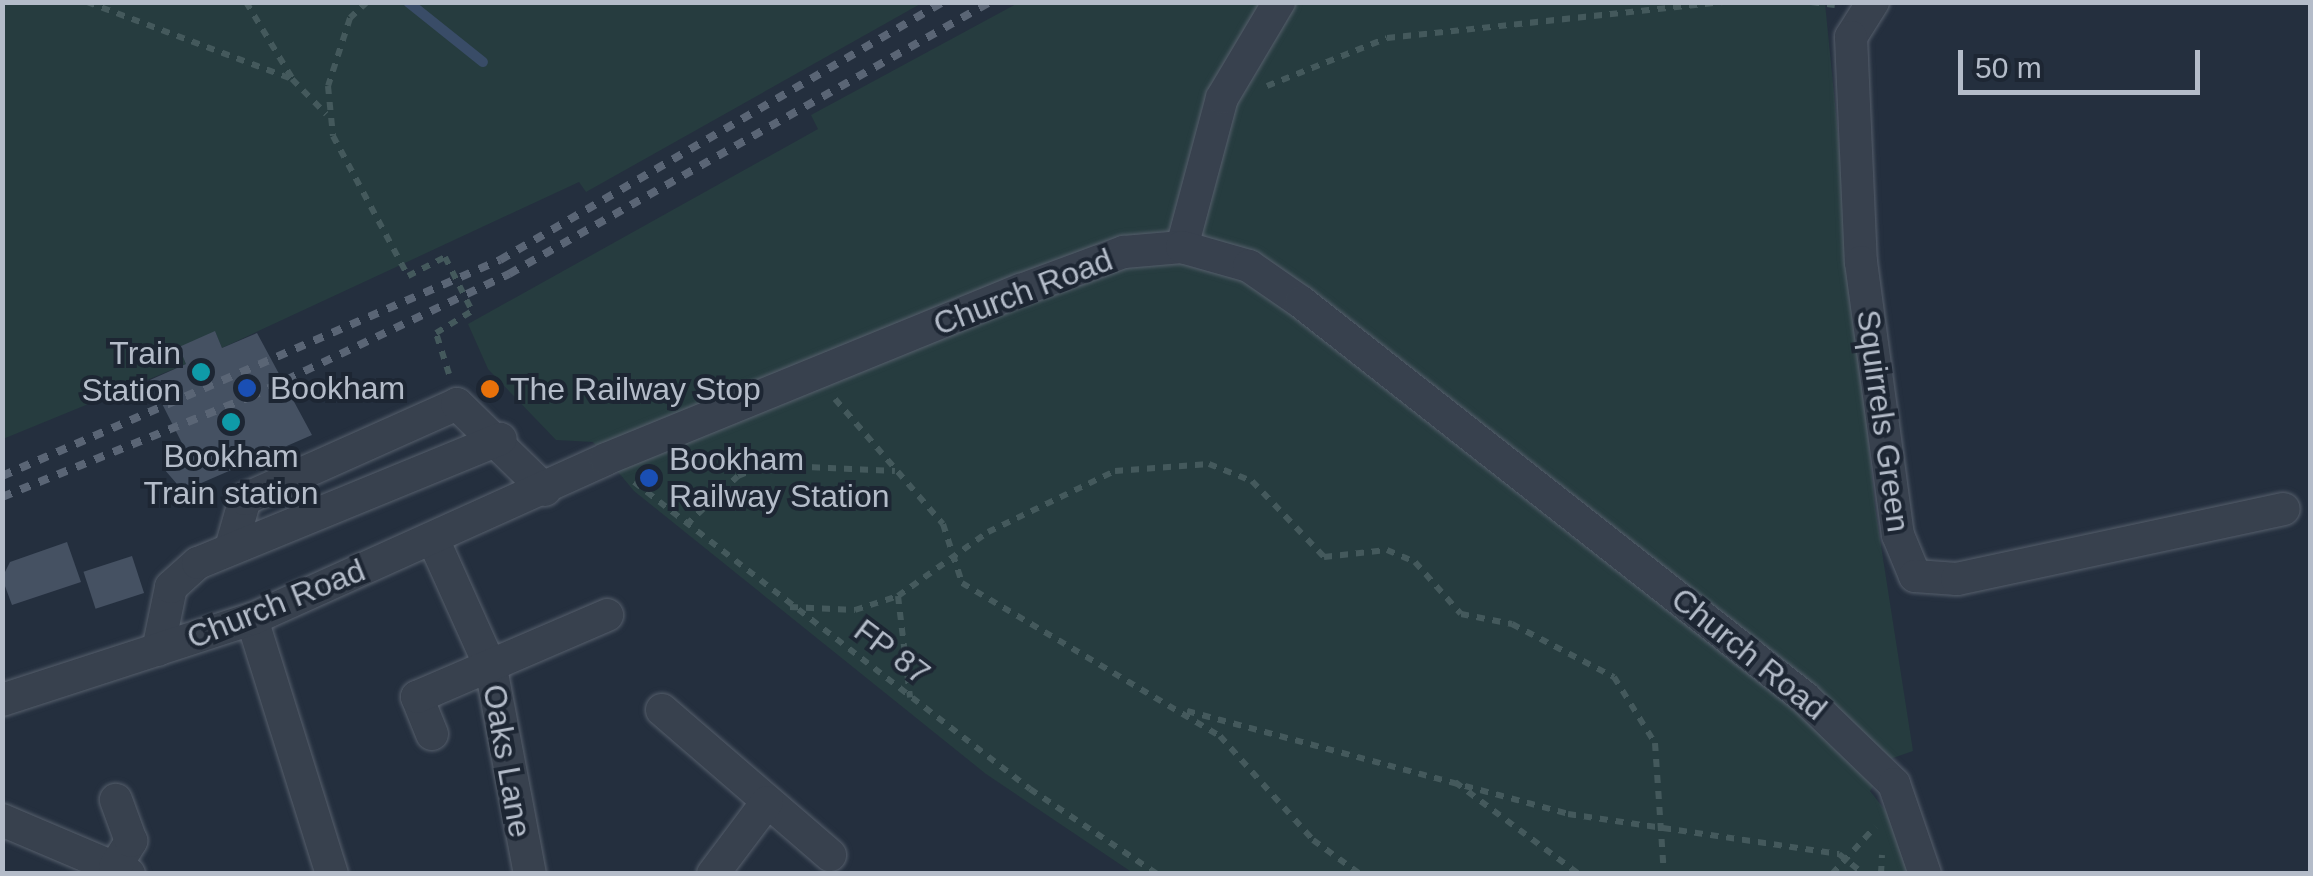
<!DOCTYPE html>
<html>
<head>
<meta charset="utf-8">
<style>
  body { margin:0 }
  #map { position:relative; width:2313px; height:876px; overflow:hidden; background:#242f3e; font-family:Arial,sans-serif }
  div>[style] { position:absolute }
  .green>* { inset:0; background:#263c3f }
  .stream>* { height:10px; margin:-5px; padding:0 5px; transform-origin:5px; border-radius:5px; background:#394c67 }
  .building>* { inset:0; background:#455162; transform-origin:0 0 }
  .path>* { height:6px; margin-top:-3px; transform-origin:0; background:repeating-linear-gradient(90deg,#44595c 0 8px,transparent 0 16px) }
  .roads { filter:drop-shadow(0 0 2px #565f6c) drop-shadow(0 0 2px #565f6c) }
  .minor>* { height:32px; margin:-16px; padding:0 16px; transform-origin:16px; border-radius:16px; background:#38414e }
  .rail>* { height:8px; margin-top:-4px; transform-origin:0; background:repeating-linear-gradient(90deg,#5a6575 0 10px,transparent 0 20px) }
  .path-bridge>* { height:6px; margin-top:-3px; transform-origin:0; background:repeating-linear-gradient(90deg,#44595c 0 8px,transparent 0 16px) }
  .dots>* { width:28px; height:28px; translate:-50% -50%; box-sizing:border-box; border:5px solid #1d2633; border-radius:50% }
  span { translate:-50% -50%; white-space:nowrap; text-align:center; line-height:1.15; -webkit-text-stroke:8px #1d2633; paint-order:stroke }
  .street-label { font-size:32px; color:#b4bcc9 }
  .poi-label { font-size:32px; color:#b4bcc9 }
  .right { translate:-100% -50%; text-align:right }
  .left { translate:0 -50%; text-align:left }
  .frame { position:absolute; inset:0; border:5px solid #b4bcc9; pointer-events:none }
  .scale { position:absolute; left:1958px; top:50px; width:242px; height:45px; box-sizing:border-box; border:5px solid #b4bcc9; border-top:0; padding-left:12px; font-size:30px; line-height:35px; white-space:nowrap; color:#b4bcc9; -webkit-text-stroke:8px #1d2633; paint-order:stroke }
</style>
</head>
<body>
<div id="map">
  <div class="green">
    <i style="clip-path:polygon(3px 3px,922px 3px,586px 192px,579px 182px,222px 348px,215px 332px,186px 364px,3px 439px)"></i>
    <i style="clip-path:polygon(1018px 3px,1825px 3px,1875px 507px,1913px 751px,1893px 758px,1870px 791px,1889px 815px,1908px 873px,1133px 873px,986px 774px,634px 491px,593px 442px,556px 440px,488px 369px,468px 324px,818px 129px,811px 115px)"></i>
  </div>
  <div class="stream">
    <i style="left:408px;top:2px;width:96px;rotate:38.7deg"></i>
  </div>
  <div class="building">
    <i style="clip-path:polygon(215px 331px,222px 348px,257px 333px,312px 435px,183px 491px,164px 469px,187px 453px,150px 380px,186px 364px,179px 347px)"></i>
    <i style="clip-path:polygon(67px 542px,81px 582px,12px 605px,2px 578px,10px 562px)"></i>
    <i style="left:132px;top:556px;width:39px;height:51px;rotate:72deg"></i>
  </div>
  <div class="path">
    <i style="left:87px;top:2px;width:219px;rotate:20.6deg"></i>
    <i style="left:292px;top:79px;width:49px;rotate:45.8deg"></i>
    <i style="left:246px;top:2px;width:89px;rotate:58.8deg"></i>
    <i style="left:367px;top:2px;width:23px;rotate:137deg"></i>
    <i style="left:350px;top:18px;width:71px;rotate:107.9deg"></i>
    <i style="left:328px;top:86px;width:50px;rotate:84.3deg"></i>
    <i style="left:333px;top:136px;width:159px;rotate:61.8deg"></i>
    <i style="left:408px;top:276px;width:42px;rotate:-27.2deg"></i>
    <i style="left:1811px;top:2px;width:24px;rotate:7deg"></i>
    <i style="left:1267px;top:86px;width:129px;rotate:-21.8deg"></i>
    <i style="left:1387px;top:38px;width:340px;rotate:-6.1deg"></i>
    <i style="left:449px;top:374px;width:43px;rotate:-107.6deg"></i>
    <i style="left:436px;top:333px;width:42px;rotate:-31.4deg"></i>
    <i style="left:835px;top:399px;width:165px;rotate:49.2deg"></i>
    <i style="left:943px;top:524px;width:62px;rotate:72.1deg"></i>
    <i style="left:962px;top:583px;width:300px;rotate:30.7deg"></i>
    <i style="left:1220px;top:736px;width:140px;rotate:48.2deg"></i>
    <i style="left:1313px;top:840px;width:58px;rotate:35.9deg"></i>
    <i style="left:634px;top:482px;width:501px;rotate:37.78deg"></i>
    <i style="left:1030px;top:789px;width:153px;rotate:33.8deg"></i>
    <i style="left:686px;top:525px;width:71px;rotate:-43.3deg"></i>
    <i style="left:738px;top:476px;width:28px;rotate:-23deg"></i>
    <i style="left:764px;top:465px;width:131px;rotate:2.6deg"></i>
    <i style="left:898px;top:596px;width:102px;rotate:83.2deg"></i>
    <i style="left:790px;top:607px;width:65px;rotate:2.6deg"></i>
    <i style="left:855px;top:610px;width:45px;rotate:-18deg"></i>
    <i style="left:898px;top:596px;width:110px;rotate:-35.4deg"></i>
    <i style="left:988px;top:532px;width:141px;rotate:-25.7deg"></i>
    <i style="left:1115px;top:471px;width:94px;rotate:-4.3deg"></i>
    <i style="left:1209px;top:464px;width:46px;rotate:21.6deg"></i>
    <i style="left:1252px;top:481px;width:105px;rotate:46.5deg"></i>
    <i style="left:1324px;top:557px;width:63px;rotate:-6.3deg"></i>
    <i style="left:1387px;top:550px;width:30px;rotate:23deg"></i>
    <i style="left:1415px;top:562px;width:69px;rotate:48.5deg"></i>
    <i style="left:1461px;top:614px;width:52px;rotate:11.1deg"></i>
    <i style="left:1512px;top:624px;width:115px;rotate:27.5deg"></i>
    <i style="left:1614px;top:677px;width:78px;rotate:58.2deg"></i>
    <i style="left:1655px;top:743px;width:131px;rotate:86.1deg"></i>
    <i style="left:1187px;top:711px;width:395px;rotate:15.1deg"></i>
    <i style="left:1568px;top:814px;width:274px;rotate:8.4deg"></i>
    <i style="left:1839px;top:854px;width:32px;rotate:39deg"></i>
    <i style="left:1455px;top:782px;width:154px;rotate:36.6deg"></i>
    <i style="left:1832px;top:874px;width:64px;rotate:-47.5deg"></i>
    <i style="left:1881px;top:874px;width:19px;rotate:-87deg"></i>
  </div>
  <div class="roads">
    <div class="minor">
      <i style="left:1873px;top:2px;width:41px;rotate:122.2deg"></i>
      <i style="left:1851px;top:37px;width:225px;rotate:87.5deg"></i>
      <i style="left:1861px;top:262px;width:275px;rotate:82.3deg"></i>
      <i style="left:1898px;top:535px;width:44px;rotate:67.5deg"></i>
      <i style="left:1915px;top:576px;width:42px;rotate:4.1deg"></i>
      <i style="left:1957px;top:579px;width:334px;rotate:-12.1deg"></i>
      <i style="left:1182px;top:247px;width:154px;rotate:-75deg"></i>
      <i style="left:1222px;top:98px;width:112px;rotate:-59.3deg"></i>
      <i style="left:433px;top:539px;width:141px;rotate:65.8deg"></i>
      <i style="left:491px;top:668px;width:210px;rotate:79.3deg"></i>
      <i style="left:231px;top:548px;width:51px;rotate:-74.1deg"></i>
      <i style="left:245px;top:499px;width:232px;rotate:-24.1deg"></i>
      <i style="left:457px;top:404px;width:123px;rotate:44.3deg"></i>
      <i style="left:252px;top:619px;width:267px;rotate:72.6deg"></i>
      <i style="left:158px;top:650px;width:64px;rotate:-78.3deg"></i>
      <i style="left:171px;top:587px;width:36px;rotate:-42deg"></i>
      <i style="left:198px;top:563px;width:327px;rotate:-22.3deg"></i>
      <i style="left:2px;top:700px;width:263px;rotate:-18deg"></i>
      <i style="left:252px;top:619px;width:388px;rotate:-24.3deg"></i>
      <i style="left:606px;top:459px;width:448px;rotate:-22.2deg"></i>
      <i style="left:1021px;top:290px;width:110px;rotate:-20.3deg"></i>
      <i style="left:1124px;top:252px;width:58px;rotate:-4.9deg"></i>
      <i style="left:1182px;top:247px;width:70px;rotate:15.8deg"></i>
      <i style="left:1249px;top:266px;width:63px;rotate:34.7deg"></i>
      <i style="left:1301px;top:302px;width:640px;rotate:38.14deg"></i>
      <i style="left:1804px;top:697px;width:125px;rotate:44deg"></i>
      <i style="left:1894px;top:784px;width:95px;rotate:71deg"></i>
      <i style="left:662px;top:710px;width:222px;rotate:40.8deg"></i>
      <i style="left:432px;top:734px;width:40px;rotate:-112deg"></i>
      <i style="left:417px;top:697px;width:207px;rotate:-23.3deg"></i>
      <i style="left:2px;top:820px;width:138px;rotate:23deg"></i>
      <i style="left:115px;top:867px;width:31px;rotate:-58deg"></i>
      <i style="left:131px;top:841px;width:44px;rotate:-110.1deg"></i>
      <i style="left:713px;top:874px;width:90px;rotate:-53.1deg"></i>
    </div>
  </div>
  <div class="rail">
    <i style="left:2px;top:476px;width:543px;rotate:-23.45deg"></i>
    <i style="left:500px;top:260px;width:513px;rotate:-30.22deg"></i>
    <i style="left:2px;top:497px;width:267px;rotate:-22deg"></i>
    <i style="left:250px;top:397px;width:287px;rotate:-25.4deg"></i>
    <i style="left:509px;top:274px;width:553px;rotate:-29.49deg"></i>
  </div>
  <div class="path-bridge">
    <i style="left:445px;top:257px;width:60px;rotate:63.4deg"></i>
  </div>
  <div class="dots">
    <i style="left:201px;top:372px;background:#0f9aa8"></i>
    <i style="left:247px;top:388px;background:#1a4fb4"></i>
    <i style="left:490px;top:389px;background:#e8710a"></i>
    <i style="left:231px;top:422px;background:#0f9aa8"></i>
    <i style="left:649px;top:478px;background:#1a4fb4"></i>
  </div>
  <div class="street-label">
    <span style="left:1023px;top:292px;rotate:-21deg">Church Road</span>
    <span style="left:1883px;top:421px;rotate:82deg">Squirrels Green</span>
    <span style="left:276px;top:604px;rotate:-22deg">Church Road</span>
    <span style="left:892px;top:652px;rotate:37deg">FP 87</span>
    <span style="left:1749px;top:654px;rotate:39deg">Church Road</span>
    <span style="left:507px;top:761px;rotate:80deg">Oaks Lane</span>
  </div>
  <div class="poi-label">
    <span class="right" style="left:181px;top:372px">Train<br>Station</span>
    <span class="left" style="left:270px;top:388px">Bookham</span>
    <span class="left" style="left:510px;top:389px">The Railway Stop</span>
    <span style="left:231px;top:475px">Bookham<br>Train station</span>
    <span class="left" style="left:669px;top:478px">Bookham<br>Railway Station</span>
  </div>
  <div class="frame"></div>
  <div class="scale">50 m</div>
</div>
</body>
</html>
